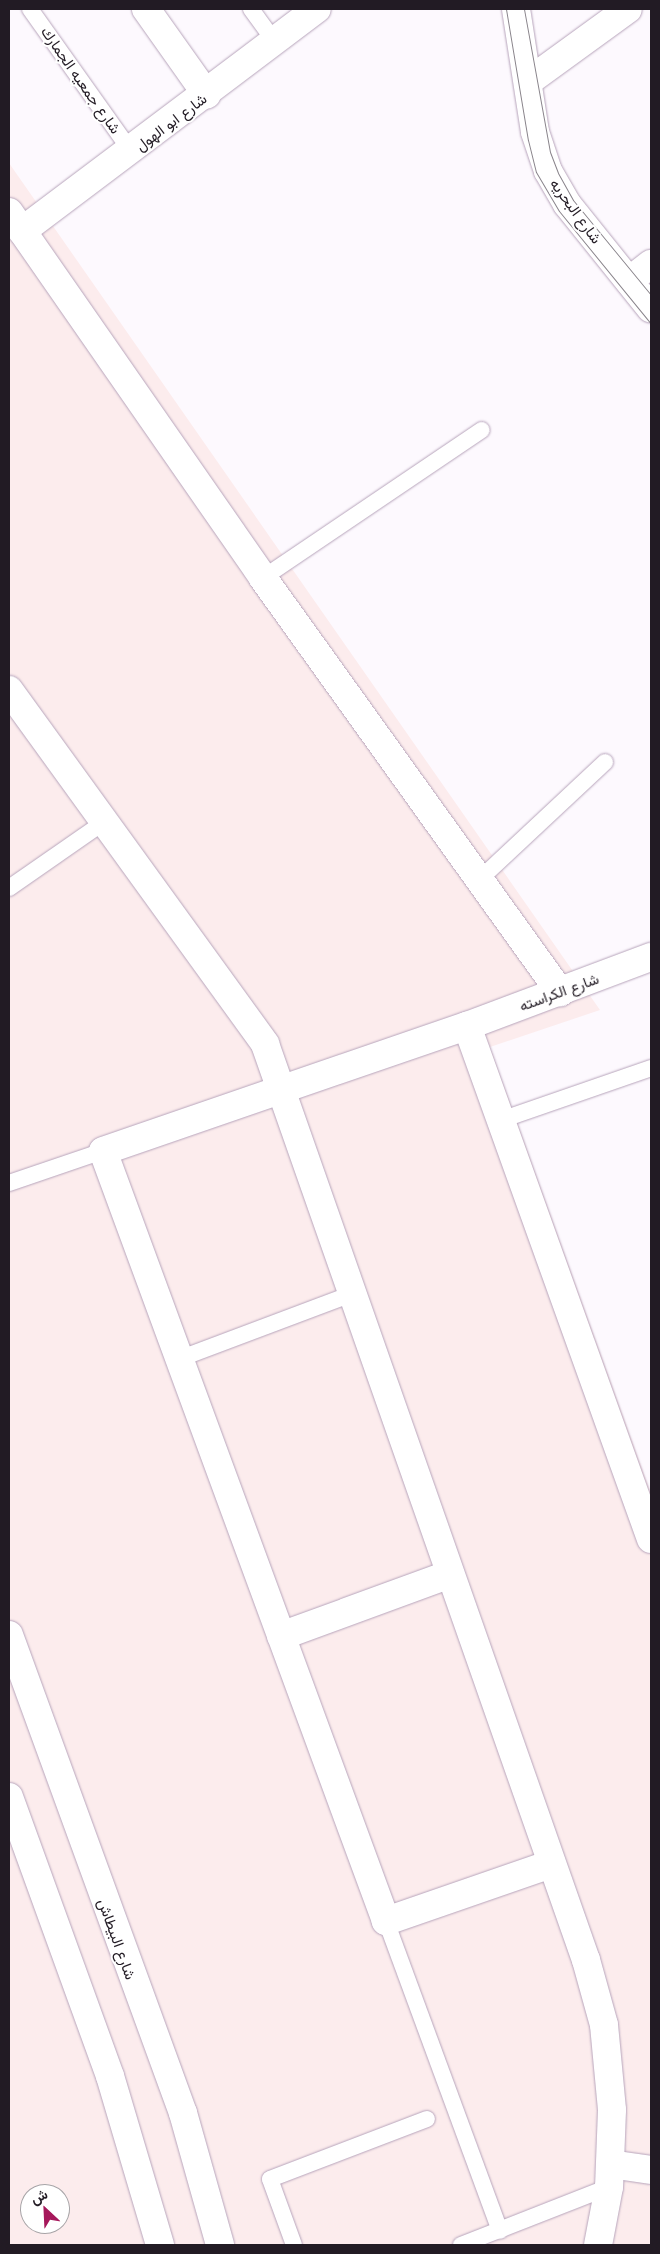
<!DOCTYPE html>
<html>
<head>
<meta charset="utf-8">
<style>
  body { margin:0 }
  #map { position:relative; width:660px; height:2254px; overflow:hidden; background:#fdf9fe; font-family:Arial,Vazirmatn,sans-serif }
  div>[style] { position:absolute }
  .industrial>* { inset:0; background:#fceced }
  .roads { filter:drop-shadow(0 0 1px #b7a4bb) drop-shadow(0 0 1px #b7a4bb) }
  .service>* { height:16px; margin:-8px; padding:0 8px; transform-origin:8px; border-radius:8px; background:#fff }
  .minor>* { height:28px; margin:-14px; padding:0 14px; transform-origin:14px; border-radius:14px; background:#fff }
  .tertiary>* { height:28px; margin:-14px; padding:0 14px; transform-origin:14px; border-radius:14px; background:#fff }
  .secondary>* { height:28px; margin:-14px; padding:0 14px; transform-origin:14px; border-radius:14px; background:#fff }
  .tram>* { height:1px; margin:-0.5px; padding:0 0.5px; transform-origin:0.5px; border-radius:0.5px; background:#89848b }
  span { translate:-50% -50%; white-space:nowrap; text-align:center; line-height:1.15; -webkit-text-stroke:4px #fff; paint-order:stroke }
  .street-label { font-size:15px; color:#221b24 }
  .frame { position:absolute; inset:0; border:10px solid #221b24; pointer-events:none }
  .north { position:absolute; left:20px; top:2184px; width:50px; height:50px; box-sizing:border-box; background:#fff; border:1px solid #a7a4a7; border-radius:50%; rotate:335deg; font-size:14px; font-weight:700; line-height:20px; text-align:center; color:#221b24 }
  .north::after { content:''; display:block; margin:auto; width:18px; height:22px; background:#a6185b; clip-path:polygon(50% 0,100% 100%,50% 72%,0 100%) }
</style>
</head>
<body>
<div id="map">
  <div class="industrial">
    <i style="clip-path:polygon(evenodd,9px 163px,600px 1010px,490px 1047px,651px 1493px,651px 2245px,9px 2245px,9px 163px,30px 2194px,60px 2194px,60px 2224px,30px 2224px,30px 2194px)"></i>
  </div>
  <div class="roads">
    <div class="service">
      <i style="left:30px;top:9px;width:174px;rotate:54.6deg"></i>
      <i style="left:251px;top:9px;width:41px;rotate:54deg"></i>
      <i style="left:263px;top:578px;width:264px;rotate:-34.1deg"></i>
      <i style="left:478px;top:881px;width:174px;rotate:-43.1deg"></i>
      <i style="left:9px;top:888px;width:116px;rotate:-34.8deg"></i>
      <i style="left:501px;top:1120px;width:159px;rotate:-19.1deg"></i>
      <i style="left:9px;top:1183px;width:99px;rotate:-18.8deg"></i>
      <i style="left:179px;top:1359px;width:185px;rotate:-20.6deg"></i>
      <i style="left:386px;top:1921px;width:330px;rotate:69.8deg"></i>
      <i style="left:294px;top:2245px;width:70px;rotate:-110deg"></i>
      <i style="left:270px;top:2179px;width:168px;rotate:-20.9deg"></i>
      <i style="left:461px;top:2245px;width:159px;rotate:-21.4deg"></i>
    </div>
    <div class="minor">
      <i style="left:146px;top:9px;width:105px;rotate:54.7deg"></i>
      <i style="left:529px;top:81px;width:122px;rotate:-36deg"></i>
      <i style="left:9px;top:212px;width:446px;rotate:55.2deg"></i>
      <i style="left:263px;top:578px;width:510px;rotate:54.34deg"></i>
      <i style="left:22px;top:231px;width:369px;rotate:-37deg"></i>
      <i style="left:629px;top:281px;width:28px;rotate:-38deg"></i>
      <i style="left:9px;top:690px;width:437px;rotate:54.1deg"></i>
      <i style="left:265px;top:1044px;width:971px;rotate:70.69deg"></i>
      <i style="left:586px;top:1960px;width:67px;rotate:74.5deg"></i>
      <i style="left:604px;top:2025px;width:85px;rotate:84.6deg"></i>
      <i style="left:612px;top:2110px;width:77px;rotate:92.2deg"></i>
      <i style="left:609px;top:2187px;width:59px;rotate:100.7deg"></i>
      <i style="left:467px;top:1026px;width:545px;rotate:70.27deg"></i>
      <i style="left:281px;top:1636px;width:180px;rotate:-20.1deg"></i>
      <i style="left:551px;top:1864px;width:175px;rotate:160.9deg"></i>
      <i style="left:386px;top:1921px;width:820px;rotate:-110.18deg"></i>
      <i style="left:103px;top:1151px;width:385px;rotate:-19deg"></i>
      <i style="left:467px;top:1026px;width:197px;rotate:-20.6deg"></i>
      <i style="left:610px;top:2164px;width:41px;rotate:8.3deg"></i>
    </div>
    <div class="tertiary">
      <i style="left:9px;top:1635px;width:509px;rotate:70deg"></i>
      <i style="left:183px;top:2113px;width:137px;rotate:74.3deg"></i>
      <i style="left:9px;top:1797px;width:297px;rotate:70.1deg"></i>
      <i style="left:110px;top:2076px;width:176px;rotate:73.5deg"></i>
    </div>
    <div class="secondary">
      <i style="left:516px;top:9px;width:124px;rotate:81.2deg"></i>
      <i style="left:535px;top:132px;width:41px;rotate:71.6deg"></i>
      <i style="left:548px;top:171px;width:38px;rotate:60deg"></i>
      <i style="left:567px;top:204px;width:134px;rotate:51.3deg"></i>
    </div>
  </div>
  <div class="tram">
    <i style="left:506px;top:9px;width:133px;rotate:80.5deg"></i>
    <i style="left:528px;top:140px;width:33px;rotate:76deg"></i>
    <i style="left:536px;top:172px;width:45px;rotate:59.5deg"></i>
    <i style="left:559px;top:211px;width:146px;rotate:50.8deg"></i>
    <i style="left:524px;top:9px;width:145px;rotate:79.7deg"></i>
    <i style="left:550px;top:152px;width:22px;rotate:69deg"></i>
    <i style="left:558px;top:173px;width:31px;rotate:61deg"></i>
    <i style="left:573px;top:200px;width:123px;rotate:50.6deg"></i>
  </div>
  <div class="street-label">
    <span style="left:81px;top:80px;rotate:55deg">شارع جمعيه الجمارك</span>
    <span style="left:171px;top:122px;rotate:-37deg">شارع ابو الهول</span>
    <span style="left:576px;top:211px;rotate:54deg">شارع البحريه</span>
    <span style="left:559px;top:992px;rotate:-20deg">شارع الكراسته</span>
    <span style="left:117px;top:1939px;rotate:70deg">شارع البيطاش</span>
  </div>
  <div class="frame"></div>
  <div class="north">ش</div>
</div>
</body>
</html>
